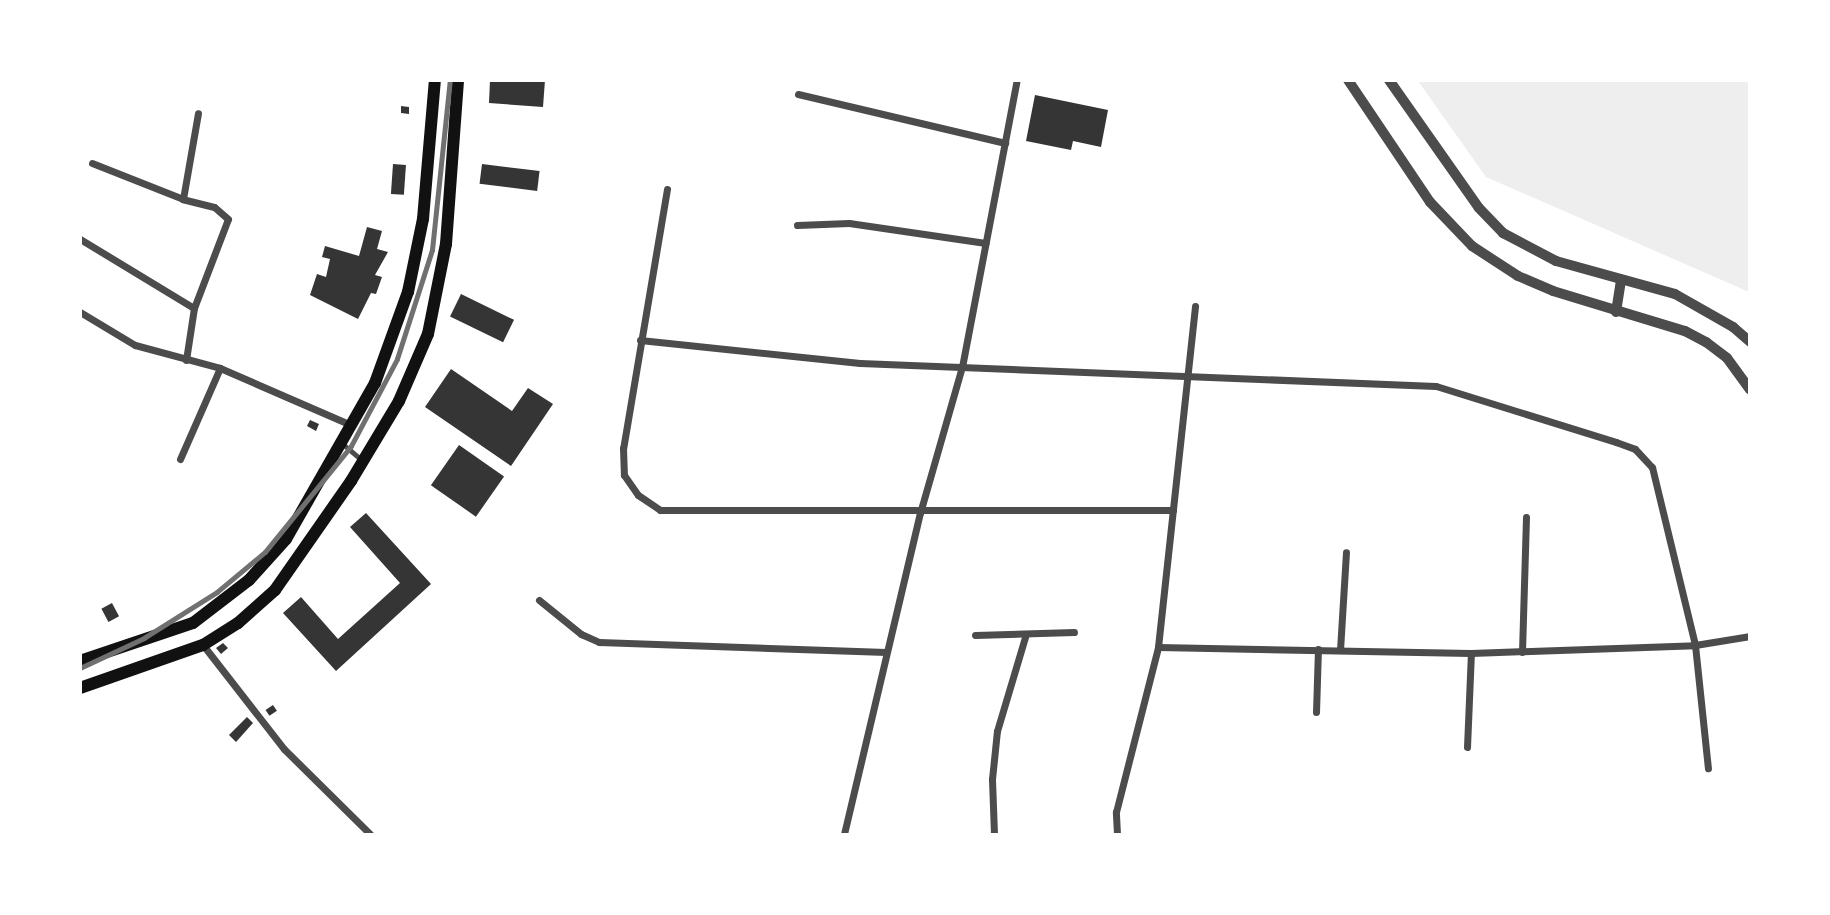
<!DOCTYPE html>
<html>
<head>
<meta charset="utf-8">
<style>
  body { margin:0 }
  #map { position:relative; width:1830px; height:915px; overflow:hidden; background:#fff; font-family:Montserrat,sans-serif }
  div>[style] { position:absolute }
  .green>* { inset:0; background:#eee }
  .building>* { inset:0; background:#353535; transform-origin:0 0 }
  .service>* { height:4.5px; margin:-2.25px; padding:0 2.25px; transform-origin:2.25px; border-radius:2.25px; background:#4c4c4c }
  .minor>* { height:7px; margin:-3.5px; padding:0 3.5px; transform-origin:3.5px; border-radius:3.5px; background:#4c4c4c }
  .tertiary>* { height:10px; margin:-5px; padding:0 5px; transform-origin:5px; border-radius:5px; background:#4c4c4c }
  .primary>* { height:12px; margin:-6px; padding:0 6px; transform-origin:6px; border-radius:6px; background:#111 }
  .rail>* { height:4.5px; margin:-2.25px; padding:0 2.25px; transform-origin:2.25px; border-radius:2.25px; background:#707070 }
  span { translate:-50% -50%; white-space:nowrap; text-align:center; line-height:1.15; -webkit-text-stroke:7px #fff; paint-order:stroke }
  .frame { position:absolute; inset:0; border:82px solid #fff; pointer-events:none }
</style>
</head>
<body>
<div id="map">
  <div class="green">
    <i style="clip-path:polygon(1418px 81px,1749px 81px,1749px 292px,1486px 177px)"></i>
  </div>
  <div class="building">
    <i style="clip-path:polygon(490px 80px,545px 80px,543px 107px,489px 103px)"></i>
    <i style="clip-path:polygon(1035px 95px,1108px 110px,1101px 147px,1073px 141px,1071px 150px,1026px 141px)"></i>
    <i style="clip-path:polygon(401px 106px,409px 107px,409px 114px,401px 113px)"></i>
    <i style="left:393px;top:164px;width:13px;height:30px;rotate:4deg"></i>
    <i style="left:482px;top:164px;width:58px;height:20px;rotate:7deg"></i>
    <i style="clip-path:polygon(367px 227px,382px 231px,377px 249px,388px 252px,375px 275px,382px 277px,376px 294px,371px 293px,358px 319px,310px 295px,317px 274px,326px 277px,330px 259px,322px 257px,325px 246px,359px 256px)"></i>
    <i style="left:461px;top:294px;width:59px;height:25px;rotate:26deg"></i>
    <i style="clip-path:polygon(451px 369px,512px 411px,528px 388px,553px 404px,511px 466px,425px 407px)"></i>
    <i style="clip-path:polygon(310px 420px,319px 424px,316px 431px,307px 426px)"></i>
    <i style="left:459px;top:445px;width:55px;height:49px;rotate:35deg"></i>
    <i style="clip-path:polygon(366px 513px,431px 584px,336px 671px,283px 613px,301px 597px,338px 639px,400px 583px,350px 527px)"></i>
    <i style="left:112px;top:603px;width:15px;height:12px;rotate:62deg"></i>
    <i style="clip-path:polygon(223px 643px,228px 648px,221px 654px,216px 648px)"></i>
    <i style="left:273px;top:705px;width:7px;height:9px;rotate:56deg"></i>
    <i style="clip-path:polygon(247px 717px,253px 723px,236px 742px,229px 735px)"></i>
  </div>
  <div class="service">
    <i style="left:343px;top:444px;width:23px;rotate:40deg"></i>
  </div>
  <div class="minor">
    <i style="left:798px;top:94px;width:213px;rotate:13.3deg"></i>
    <i style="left:92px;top:163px;width:98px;rotate:21.6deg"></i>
    <i style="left:667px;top:189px;width:263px;rotate:99.6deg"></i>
    <i style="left:623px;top:448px;width:27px;rotate:88deg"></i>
    <i style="left:624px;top:475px;width:24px;rotate:55deg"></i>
    <i style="left:638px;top:495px;width:27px;rotate:34deg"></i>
    <i style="left:660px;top:510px;width:513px"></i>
    <i style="left:797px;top:225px;width:52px;rotate:-2.2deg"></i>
    <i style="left:849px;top:223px;width:138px;rotate:8.3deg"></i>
    <i style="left:80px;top:239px;width:133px;rotate:31.2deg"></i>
    <i style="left:80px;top:312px;width:64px;rotate:31deg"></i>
    <i style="left:135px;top:345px;width:88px;rotate:15.1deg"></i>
    <i style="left:220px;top:368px;width:143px;rotate:23.5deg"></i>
    <i style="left:640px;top:340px;width:221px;rotate:6deg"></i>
    <i style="left:860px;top:363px;width:576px;rotate:2.29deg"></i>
    <i style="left:1436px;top:386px;width:189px;rotate:17.3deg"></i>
    <i style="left:1616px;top:442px;width:20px;rotate:20deg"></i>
    <i style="left:1635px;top:449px;width:25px;rotate:47deg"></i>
    <i style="left:1652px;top:467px;width:183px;rotate:76.4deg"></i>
    <i style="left:1695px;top:645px;width:124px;rotate:84deg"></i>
    <i style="left:186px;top:360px;width:53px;rotate:-81.3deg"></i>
    <i style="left:194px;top:308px;width:95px;rotate:-69.1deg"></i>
    <i style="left:228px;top:219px;width:18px;rotate:-139deg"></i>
    <i style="left:214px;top:207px;width:32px;rotate:-166deg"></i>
    <i style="left:183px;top:199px;width:87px;rotate:-80.1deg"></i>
    <i style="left:180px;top:459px;width:99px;rotate:-66.3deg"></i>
    <i style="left:539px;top:600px;width:54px;rotate:39deg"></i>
    <i style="left:581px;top:634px;width:20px;rotate:24deg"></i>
    <i style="left:599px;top:642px;width:287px;rotate:2deg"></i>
    <i style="left:975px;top:635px;width:99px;rotate:-1.7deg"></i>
    <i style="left:203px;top:645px;width:132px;rotate:52.1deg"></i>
    <i style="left:284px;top:749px;width:121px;rotate:44.7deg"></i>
    <i style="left:1158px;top:647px;width:313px;rotate:1.1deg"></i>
    <i style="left:1471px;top:653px;width:224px;rotate:-2deg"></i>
    <i style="left:1695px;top:645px;width:56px;rotate:-9.3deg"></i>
    <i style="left:1340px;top:650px;width:98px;rotate:-86.5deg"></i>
    <i style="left:1522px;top:652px;width:135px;rotate:-88.3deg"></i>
    <i style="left:1316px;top:712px;width:63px;rotate:-88.2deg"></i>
    <i style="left:1467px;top:747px;width:94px;rotate:-87.6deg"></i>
    <i style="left:844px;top:834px;width:330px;rotate:-76.7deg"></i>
    <i style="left:920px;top:513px;width:152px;rotate:-74deg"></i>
    <i style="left:962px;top:367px;width:292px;rotate:-79.2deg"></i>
    <i style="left:994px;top:834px;width:55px;rotate:-92.1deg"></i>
    <i style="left:992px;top:779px;width:48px;rotate:-84.1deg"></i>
    <i style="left:997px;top:731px;width:101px;rotate:-73.4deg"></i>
    <i style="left:1117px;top:834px;width:22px;rotate:-93deg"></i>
    <i style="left:1116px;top:812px;width:170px;rotate:-75.7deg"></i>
    <i style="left:1158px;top:647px;width:343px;rotate:-83.8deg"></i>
  </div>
  <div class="tertiary">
    <i style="left:1348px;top:80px;width:147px;rotate:56.1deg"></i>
    <i style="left:1430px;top:202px;width:61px;rotate:46.3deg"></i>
    <i style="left:1472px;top:246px;width:55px;rotate:33.1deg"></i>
    <i style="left:1518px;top:276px;width:38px;rotate:23deg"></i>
    <i style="left:1553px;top:291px;width:138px;rotate:16.9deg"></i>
    <i style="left:1685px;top:331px;width:24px;rotate:28deg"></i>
    <i style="left:1706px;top:342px;width:26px;rotate:37deg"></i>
    <i style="left:1727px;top:358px;width:39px;rotate:54deg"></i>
    <i style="left:1389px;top:80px;width:156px;rotate:54.9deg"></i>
    <i style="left:1479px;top:208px;width:35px;rotate:46deg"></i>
    <i style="left:1503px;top:233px;width:60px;rotate:27.8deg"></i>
    <i style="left:1556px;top:261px;width:123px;rotate:15.5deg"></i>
    <i style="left:1675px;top:294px;width:67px;rotate:29.6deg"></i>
    <i style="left:1733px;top:327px;width:23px;rotate:41deg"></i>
    <i style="left:1616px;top:312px;width:33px;rotate:-81deg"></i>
  </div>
  <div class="primary">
    <i style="left:80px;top:661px;width:119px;rotate:-18.6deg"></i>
    <i style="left:193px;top:623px;width:71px;rotate:-37.5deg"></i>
    <i style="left:249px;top:580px;width:55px;rotate:-47.9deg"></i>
    <i style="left:286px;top:539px;width:180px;rotate:-60.3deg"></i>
    <i style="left:375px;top:383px;width:97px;rotate:-70.1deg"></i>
    <i style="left:408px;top:292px;width:75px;rotate:-78.4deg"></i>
    <i style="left:423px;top:219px;width:140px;rotate:-85.1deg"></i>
    <i style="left:80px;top:688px;width:130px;rotate:-19.3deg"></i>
    <i style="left:203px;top:645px;width:41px;rotate:-32.2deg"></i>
    <i style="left:238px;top:623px;width:50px;rotate:-41.7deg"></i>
    <i style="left:275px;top:590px;width:133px;rotate:-55.1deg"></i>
    <i style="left:351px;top:481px;width:93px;rotate:-59deg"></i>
    <i style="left:399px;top:401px;width:73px;rotate:-66.6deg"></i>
    <i style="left:428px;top:334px;width:92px;rotate:-78.7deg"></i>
    <i style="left:446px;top:244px;width:164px;rotate:-85.8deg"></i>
  </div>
  <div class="rail">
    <i style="left:80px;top:668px;width:71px;rotate:-25.1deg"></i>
    <i style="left:144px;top:638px;width:86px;rotate:-32.2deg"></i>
    <i style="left:217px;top:592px;width:62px;rotate:-39.8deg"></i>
    <i style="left:265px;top:552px;width:136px;rotate:-50.9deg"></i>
    <i style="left:351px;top:446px;width:98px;rotate:-62.1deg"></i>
    <i style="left:397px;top:359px;width:114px;rotate:-72.2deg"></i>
    <i style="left:432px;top:250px;width:171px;rotate:-84deg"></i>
  </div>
  <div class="frame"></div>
</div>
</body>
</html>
